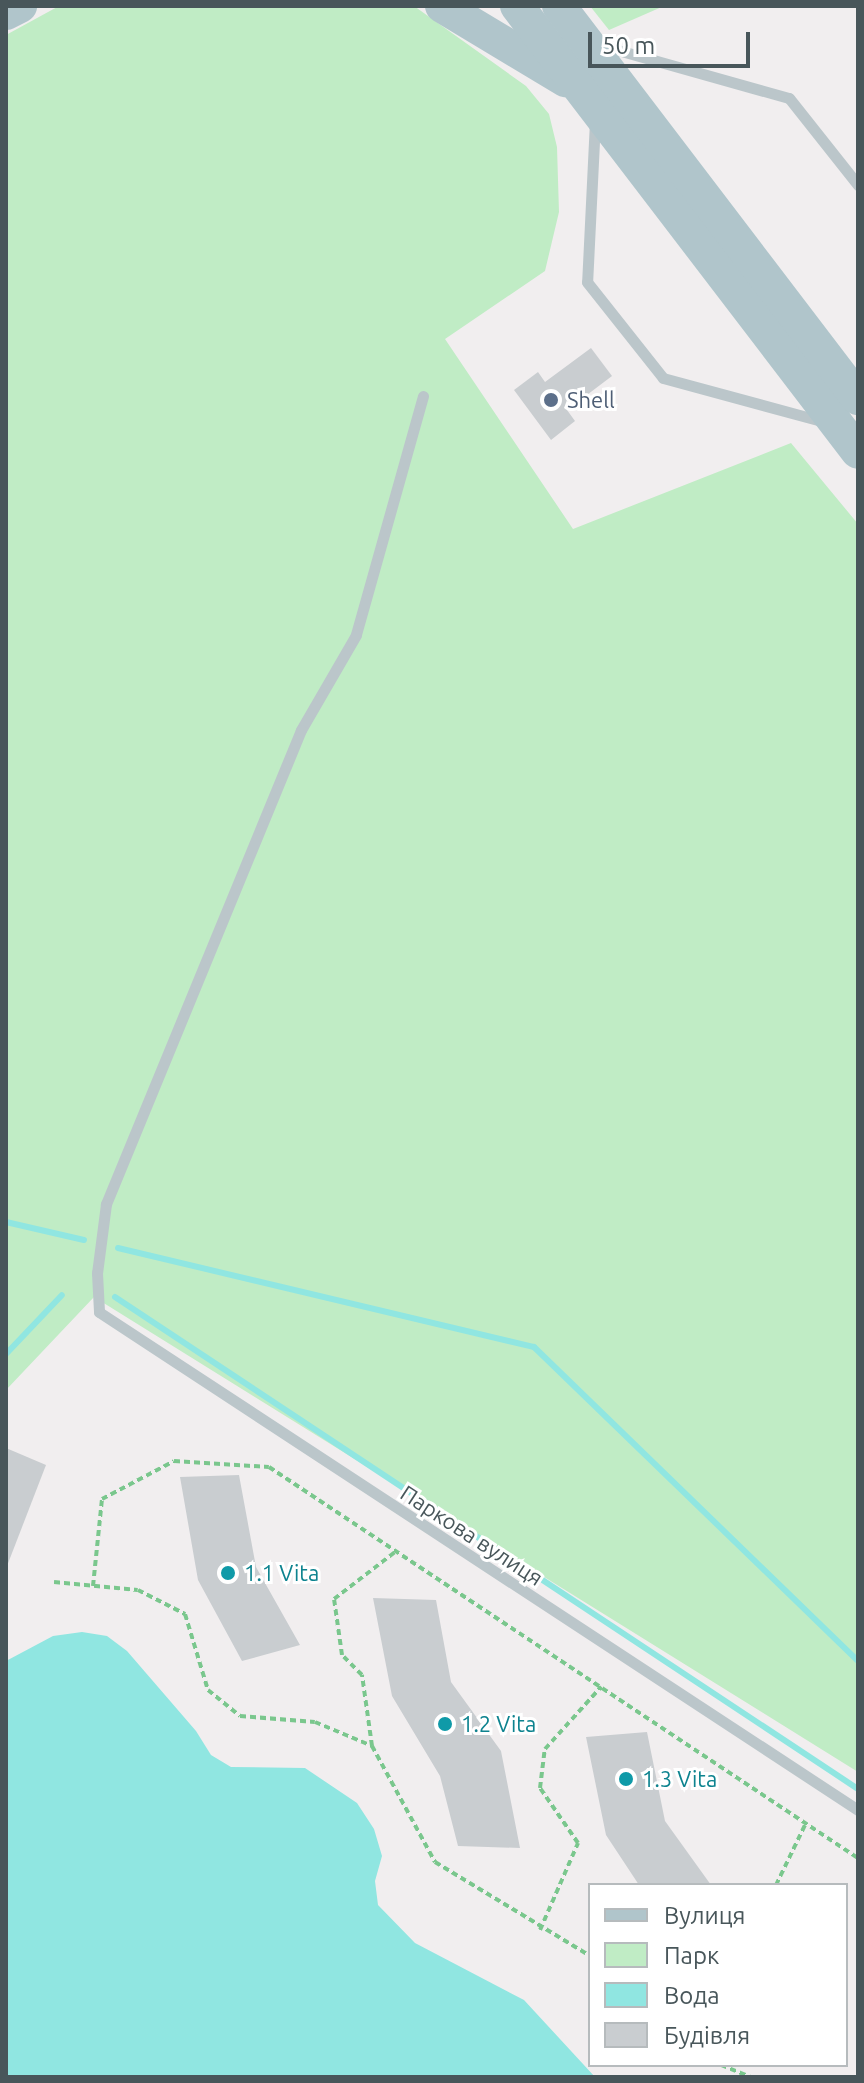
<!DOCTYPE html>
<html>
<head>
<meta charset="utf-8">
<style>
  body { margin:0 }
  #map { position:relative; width:864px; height:2083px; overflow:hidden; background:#f1eeef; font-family:Ubuntu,sans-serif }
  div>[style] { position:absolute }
  .green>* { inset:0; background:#c0ecc5 }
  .water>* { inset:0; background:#90e6e1 }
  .stream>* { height:6px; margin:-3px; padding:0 3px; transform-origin:3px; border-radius:3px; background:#90e6e1 }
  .building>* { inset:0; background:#c9cdd0 }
  .path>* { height:4px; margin-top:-2px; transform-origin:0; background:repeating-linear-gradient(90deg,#7ac78d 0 6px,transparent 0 10px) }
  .service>* { height:11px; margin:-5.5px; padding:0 5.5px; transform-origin:5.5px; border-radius:5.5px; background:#bbc6ca }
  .primary>* { height:34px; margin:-17px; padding:0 17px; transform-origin:17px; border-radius:17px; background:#b0c5cb }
  .dots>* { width:22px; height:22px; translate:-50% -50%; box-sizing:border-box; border:4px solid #fff; border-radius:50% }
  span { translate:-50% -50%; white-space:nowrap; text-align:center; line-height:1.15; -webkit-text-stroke:6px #fff; paint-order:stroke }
  .service-label { font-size:22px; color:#4e5e75 }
  .left { translate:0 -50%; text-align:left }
  .street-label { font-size:22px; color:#48565a }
  .culture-label { font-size:22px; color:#0d838f }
  .frame { position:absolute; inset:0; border:8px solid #48565a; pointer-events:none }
  .legend { position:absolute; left:588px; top:1883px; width:260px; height:184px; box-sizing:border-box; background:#fff; border:2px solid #b6bbbd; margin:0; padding:10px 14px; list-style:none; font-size:24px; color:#48565a }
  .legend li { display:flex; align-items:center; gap:16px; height:40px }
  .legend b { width:40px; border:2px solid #b6bbbd }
  .scale { position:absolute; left:588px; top:32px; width:162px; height:36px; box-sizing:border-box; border:4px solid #48565a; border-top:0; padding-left:10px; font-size:24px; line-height:28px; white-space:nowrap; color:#48565a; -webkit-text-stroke:6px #fff; paint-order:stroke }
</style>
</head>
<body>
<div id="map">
  <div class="green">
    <i style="clip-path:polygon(59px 6px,414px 6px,526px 86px,549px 114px,557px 147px,559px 212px,545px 271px,445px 339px,573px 529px,791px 443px,858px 524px,858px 1772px,94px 1297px,6px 1390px,6px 35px)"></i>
    <i style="clip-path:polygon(590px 6px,664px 6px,609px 30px)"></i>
  </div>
  <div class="water">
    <i style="clip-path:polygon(82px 1632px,107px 1636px,127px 1651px,196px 1731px,211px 1755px,231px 1767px,305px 1768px,357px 1803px,374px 1829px,382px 1856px,375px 1881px,378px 1905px,415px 1943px,524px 2000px,595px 2077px,6px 2077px,6px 1661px,53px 1636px)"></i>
  </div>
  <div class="stream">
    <i style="left:6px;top:1222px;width:80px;rotate:13deg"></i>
    <i style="left:118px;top:1248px;width:428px;rotate:13.4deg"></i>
    <i style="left:534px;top:1347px;width:451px;rotate:44.1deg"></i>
    <i style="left:115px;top:1297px;width:891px;rotate:33.51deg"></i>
    <i style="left:6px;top:1354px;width:81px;rotate:-46.5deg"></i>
  </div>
  <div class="building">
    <i style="clip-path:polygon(591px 348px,612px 376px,567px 410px,575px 421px,551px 440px,514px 390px,538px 372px,545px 382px)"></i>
    <i style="clip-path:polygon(6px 1448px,46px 1465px,7px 1566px,6px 1566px)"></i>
    <i style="clip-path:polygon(239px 1475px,256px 1567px,300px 1645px,242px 1661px,198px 1580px,180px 1477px)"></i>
    <i style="clip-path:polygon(373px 1598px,436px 1600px,451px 1682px,501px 1751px,520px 1848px,458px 1846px,440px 1776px,392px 1696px)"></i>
    <i style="clip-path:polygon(647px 1732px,665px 1821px,711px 1885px,639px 1885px,606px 1835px,586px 1737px)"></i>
  </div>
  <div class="path">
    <i style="left:54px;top:1582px;width:84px;rotate:5.4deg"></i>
    <i style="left:138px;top:1590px;width:53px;rotate:27.1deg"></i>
    <i style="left:185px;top:1614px;width:79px;rotate:73.2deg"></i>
    <i style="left:208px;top:1690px;width:41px;rotate:39.1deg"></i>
    <i style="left:240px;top:1716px;width:75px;rotate:4.6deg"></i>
    <i style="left:315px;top:1722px;width:62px;rotate:22.8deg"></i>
    <i style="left:372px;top:1746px;width:132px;rotate:61.5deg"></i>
    <i style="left:435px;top:1862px;width:181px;rotate:31.2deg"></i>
    <i style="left:93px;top:1586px;width:87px;rotate:-84.1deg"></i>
    <i style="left:102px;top:1499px;width:81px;rotate:-27.8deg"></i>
    <i style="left:174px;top:1461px;width:95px;rotate:3.6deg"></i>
    <i style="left:269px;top:1467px;width:707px;rotate:33.58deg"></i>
    <i style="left:372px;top:1746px;width:72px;rotate:-98deg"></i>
    <i style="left:362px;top:1675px;width:28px;rotate:-135deg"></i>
    <i style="left:342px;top:1655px;width:57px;rotate:-98.1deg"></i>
    <i style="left:334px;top:1599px;width:77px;rotate:-37.6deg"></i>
    <i style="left:776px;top:1885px;width:69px;rotate:-64.2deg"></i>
    <i style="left:540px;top:1930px;width:95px;rotate:-66.4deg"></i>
    <i style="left:578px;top:1843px;width:67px;rotate:-124.6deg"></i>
    <i style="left:540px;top:1788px;width:39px;rotate:-83deg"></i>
    <i style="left:545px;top:1749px;width:84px;rotate:-47.9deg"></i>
    <i style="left:721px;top:2065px;width:31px;rotate:22deg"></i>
  </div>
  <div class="service">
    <i style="left:600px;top:45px;width:196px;rotate:15.7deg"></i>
    <i style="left:789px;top:98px;width:111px;rotate:51.6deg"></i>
    <i style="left:595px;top:121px;width:161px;rotate:92.8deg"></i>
    <i style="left:587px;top:282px;width:122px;rotate:51.6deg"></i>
    <i style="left:663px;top:378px;width:168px;rotate:15.2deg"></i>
    <i style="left:423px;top:396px;width:248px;rotate:105.7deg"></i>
    <i style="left:356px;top:635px;width:110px;rotate:120.1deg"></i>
    <i style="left:301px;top:730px;width:513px;rotate:112.36deg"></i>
    <i style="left:106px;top:1204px;width:70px;rotate:97.4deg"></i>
    <i style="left:97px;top:1273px;width:39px;rotate:87deg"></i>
    <i style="left:99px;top:1312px;width:908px;rotate:33.27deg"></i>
  </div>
  <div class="primary">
    <i style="left:442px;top:6px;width:144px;rotate:31deg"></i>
    <i style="left:517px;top:6px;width:561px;rotate:52.6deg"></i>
    <i style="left:559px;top:6px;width:493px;rotate:52.7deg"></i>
    <i style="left:6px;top:13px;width:16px;rotate:-27deg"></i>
  </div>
  <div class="dots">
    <i style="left:551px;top:400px;background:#5c6f8a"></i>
    <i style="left:228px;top:1573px;background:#0f9aa8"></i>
    <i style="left:445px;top:1724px;background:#0f9aa8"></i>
    <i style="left:626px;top:1779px;background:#0f9aa8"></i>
  </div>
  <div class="service-label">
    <span class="left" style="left:567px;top:400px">Shell</span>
  </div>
  <div class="street-label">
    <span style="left:472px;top:1535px;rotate:33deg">Паркова вулиця</span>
  </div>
  <div class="culture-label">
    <span class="left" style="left:244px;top:1573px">1.1 Vita</span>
    <span class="left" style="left:461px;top:1724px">1.2 Vita</span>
    <span class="left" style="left:642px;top:1779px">1.3 Vita</span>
  </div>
  <div class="frame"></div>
  <ul class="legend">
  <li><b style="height:10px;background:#b0c5cb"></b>Вулиця</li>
  <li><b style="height:22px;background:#c0ecc5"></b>Парк</li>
  <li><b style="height:22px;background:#90e6e1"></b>Вода</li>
  <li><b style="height:22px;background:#c9cdd0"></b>Будівля</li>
  </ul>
  <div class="scale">50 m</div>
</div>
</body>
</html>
